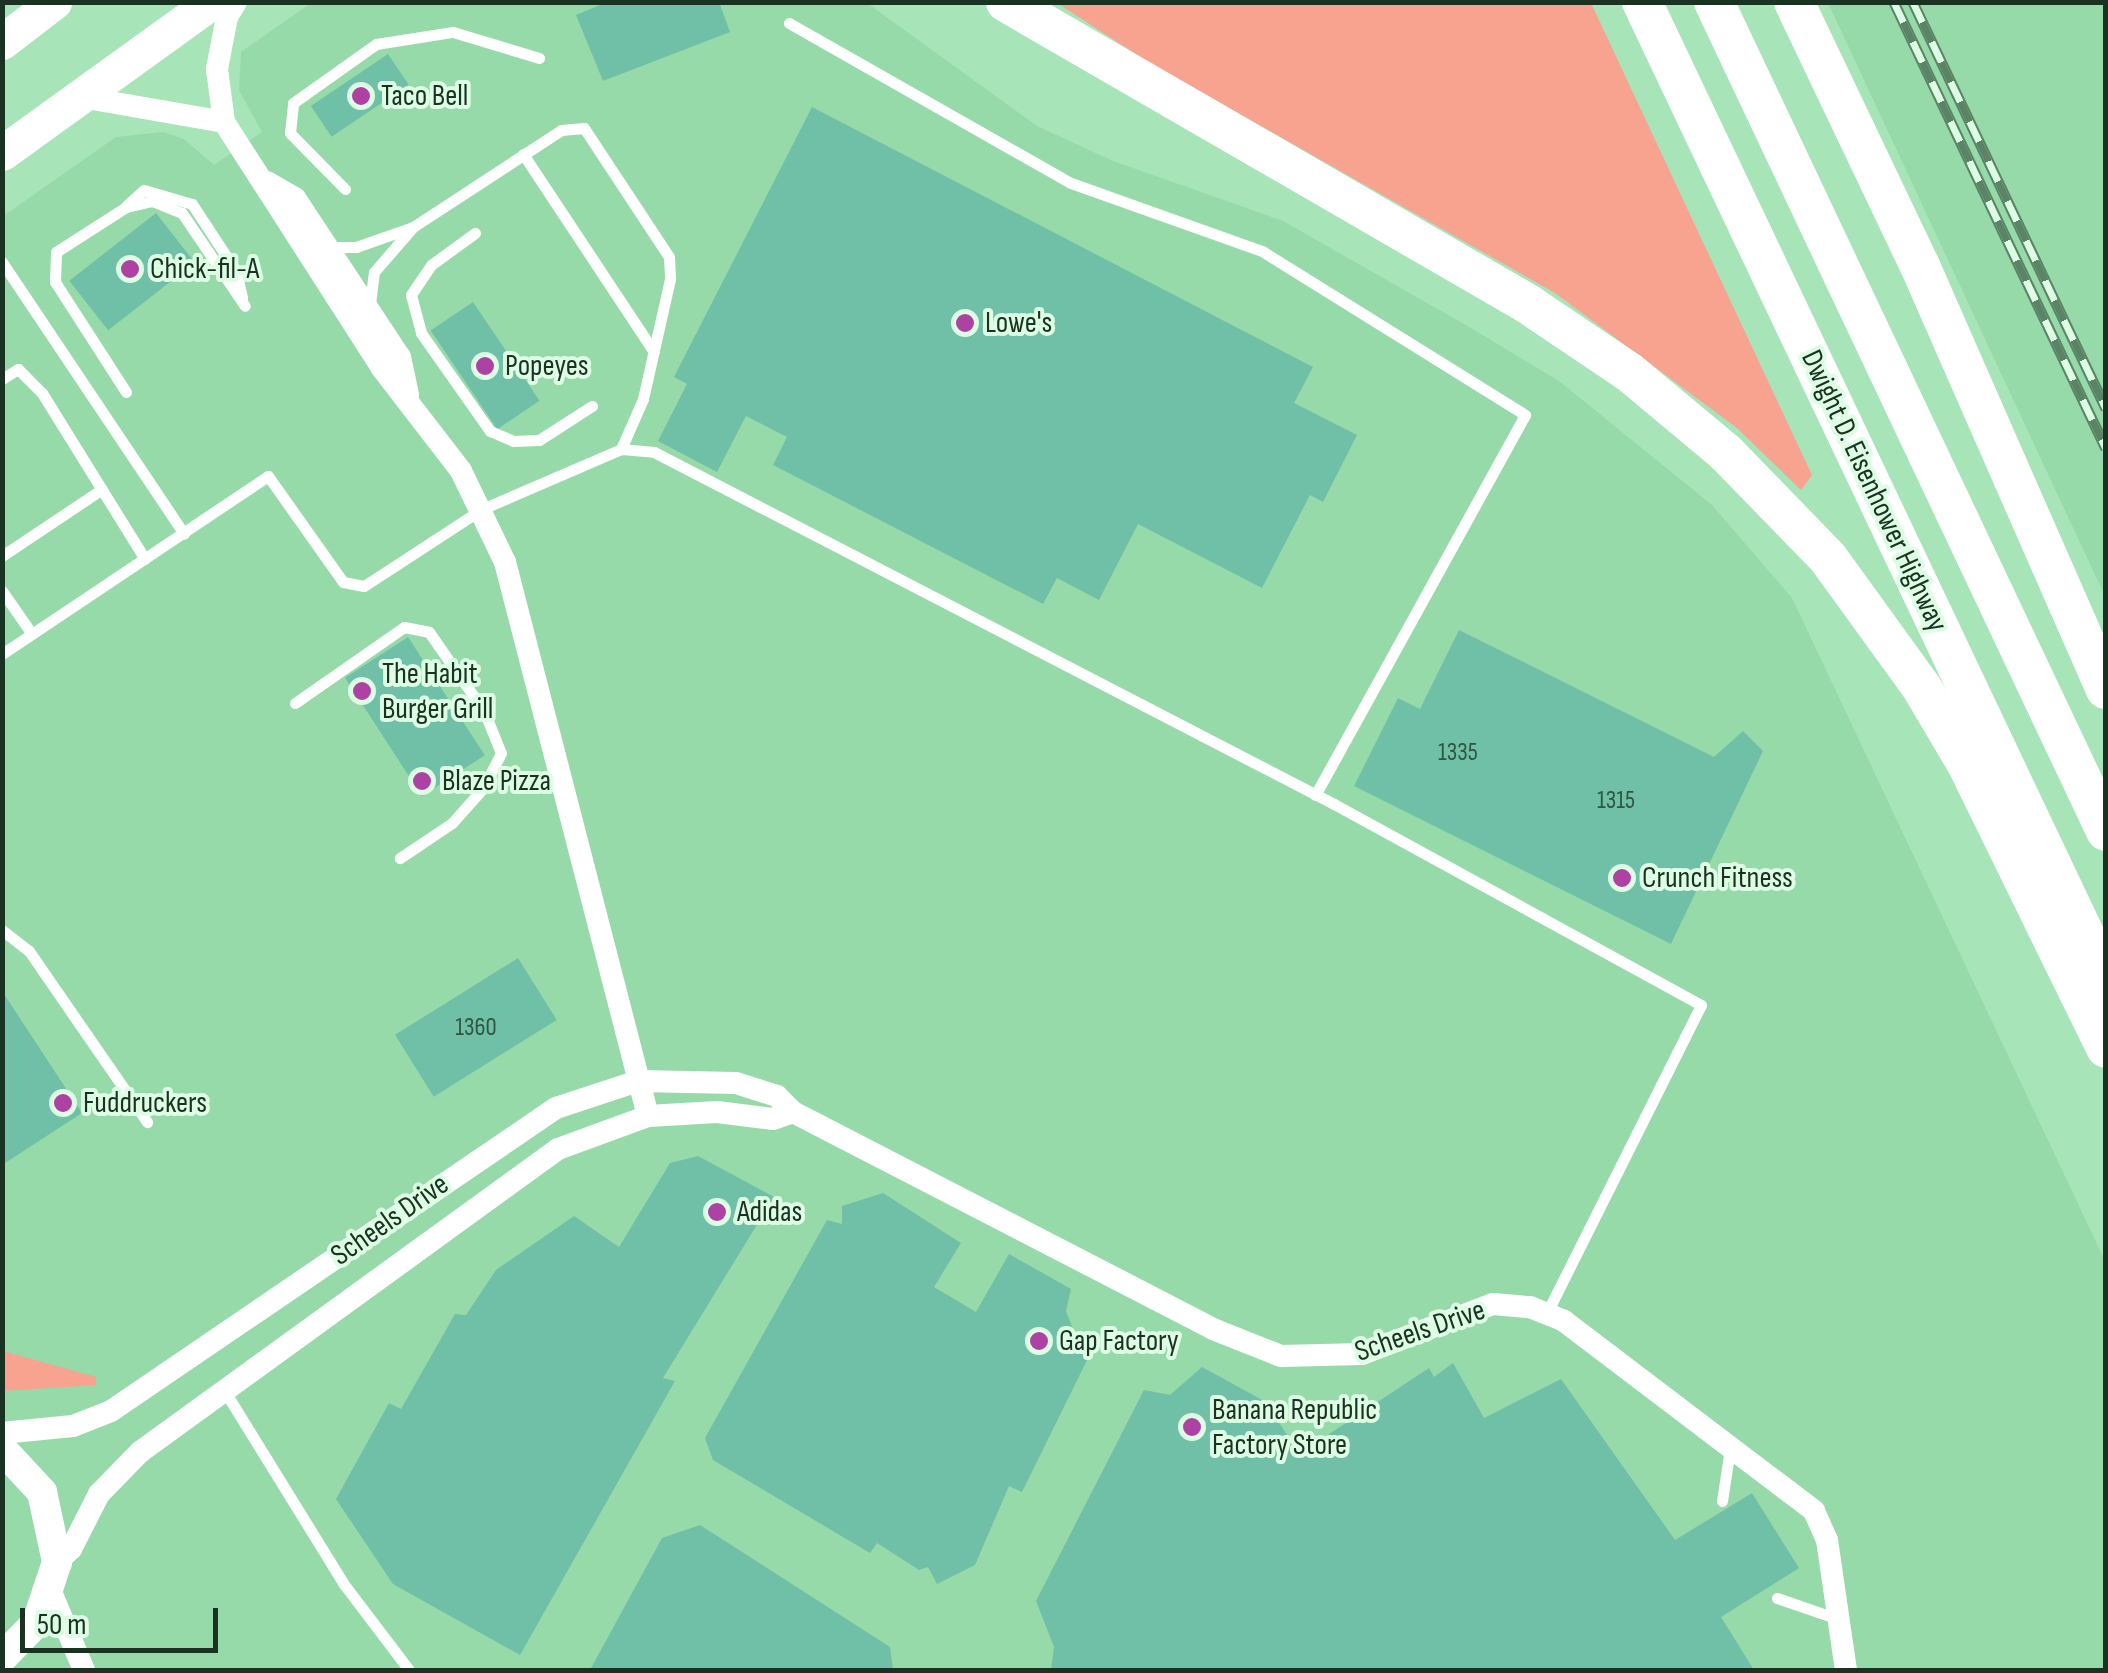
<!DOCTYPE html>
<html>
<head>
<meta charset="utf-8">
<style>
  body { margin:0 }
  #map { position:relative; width:2108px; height:1673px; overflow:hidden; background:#a7e4b7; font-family:"Sofia Sans Condensed",sans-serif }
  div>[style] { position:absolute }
  .built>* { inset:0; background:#96daa9 }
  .green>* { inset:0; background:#f8a290 }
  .building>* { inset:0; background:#6fc0a7; transform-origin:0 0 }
  .lane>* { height:11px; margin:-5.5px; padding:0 5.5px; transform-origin:5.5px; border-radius:5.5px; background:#fff }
  .street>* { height:22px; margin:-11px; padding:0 11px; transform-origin:11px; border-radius:11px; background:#fff }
  .secondary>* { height:30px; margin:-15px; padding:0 15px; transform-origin:15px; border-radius:15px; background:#fff }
  .primary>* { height:35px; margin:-17.5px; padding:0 17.5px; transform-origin:17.5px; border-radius:17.5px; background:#fff }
  .highway>* { height:40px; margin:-20px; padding:0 20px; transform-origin:20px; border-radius:20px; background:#fff }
  .rail>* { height:11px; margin-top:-5.5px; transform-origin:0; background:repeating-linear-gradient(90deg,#defde5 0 22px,#5b8466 0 44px); box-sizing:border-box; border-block:2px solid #5b8466 }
  .dots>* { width:28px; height:28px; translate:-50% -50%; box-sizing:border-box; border:5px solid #defde5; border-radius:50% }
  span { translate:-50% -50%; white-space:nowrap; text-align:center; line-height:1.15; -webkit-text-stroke:8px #defde5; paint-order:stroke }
  .number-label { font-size:25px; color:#2f5642 }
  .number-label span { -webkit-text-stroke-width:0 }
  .poi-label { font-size:30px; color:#1a3221 }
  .left { translate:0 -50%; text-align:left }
  .street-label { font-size:30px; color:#1a3221 }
  .frame { position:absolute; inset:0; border:5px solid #1a3221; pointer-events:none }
  .scale { position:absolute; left:20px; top:1608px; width:198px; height:45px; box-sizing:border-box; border:5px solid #1a3221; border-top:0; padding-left:12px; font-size:30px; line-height:35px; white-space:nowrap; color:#1a3221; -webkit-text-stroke:8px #defde5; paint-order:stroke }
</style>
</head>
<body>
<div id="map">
  <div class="built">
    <i style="clip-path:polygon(311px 3px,867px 3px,1037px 126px,1113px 161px,1283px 221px,1471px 328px,1559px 381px,1712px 505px,1792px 598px,2105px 1261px,2105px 1670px,3px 1670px,2px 217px,116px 137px,163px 132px,184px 139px,214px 165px,262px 132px,239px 90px,241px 52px)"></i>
    <i style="clip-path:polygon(1828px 3px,2105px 3px,2105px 596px)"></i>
  </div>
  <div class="green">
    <i style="clip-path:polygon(1057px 3px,1591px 3px,1812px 475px,1801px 490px,1737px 428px,1555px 293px,1145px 60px)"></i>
    <i style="clip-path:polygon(3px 1351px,96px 1377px,96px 1385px,3px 1391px)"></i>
  </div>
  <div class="building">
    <i style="clip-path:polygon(607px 2px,719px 2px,730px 32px,603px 81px,576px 15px)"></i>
    <i style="left:388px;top:54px;width:37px;height:93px;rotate:56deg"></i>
    <i style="clip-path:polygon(812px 107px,1313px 367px,1294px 403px,1357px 435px,1323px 502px,1310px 495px,1262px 588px,1138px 524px,1099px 600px,1057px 578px,1043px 604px,773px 465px,787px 437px,746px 416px,717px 472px,658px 441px,687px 384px,674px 377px)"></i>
    <i style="left:156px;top:213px;width:63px;height:110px;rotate:52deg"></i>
    <i style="left:473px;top:302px;width:119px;height:51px;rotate:56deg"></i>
    <i style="clip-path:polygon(1459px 630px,1714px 757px,1743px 731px,1763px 751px,1671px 944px,1354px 786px,1398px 698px,1420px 709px)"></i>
    <i style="left:408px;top:637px;width:141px;height:75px;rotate:57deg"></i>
    <i style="left:518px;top:958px;width:73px;height:145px;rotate:58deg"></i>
    <i style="clip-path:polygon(2px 991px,82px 1113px,2px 1165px)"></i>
    <i style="clip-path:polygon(698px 1156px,774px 1197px,663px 1378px,675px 1381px,520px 1655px,393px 1584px,336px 1499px,389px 1403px,401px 1409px,455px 1314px,466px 1315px,496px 1270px,574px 1216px,619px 1247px,670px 1163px)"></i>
    <i style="clip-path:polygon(883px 1193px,961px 1243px,934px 1287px,976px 1312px,1009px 1254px,1071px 1289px,1066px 1311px,1074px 1332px,1093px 1348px,1022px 1492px,1009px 1486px,975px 1565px,937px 1584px,928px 1567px,919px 1570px,877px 1543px,870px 1553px,713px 1460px,705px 1438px,827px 1220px,842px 1224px,842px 1206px)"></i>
    <i style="clip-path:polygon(1453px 1363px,1484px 1418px,1561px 1379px,1675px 1540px,1752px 1493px,1799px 1568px,1721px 1617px,1754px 1670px,1051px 1670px,1054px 1647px,1036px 1601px,1144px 1390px,1170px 1395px,1202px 1367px,1266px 1402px,1299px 1454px,1429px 1368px,1434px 1377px)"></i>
    <i style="clip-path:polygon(700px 1525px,890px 1647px,893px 1670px,590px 1670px,662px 1538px)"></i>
  </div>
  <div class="lane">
    <i style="left:789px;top:23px;width:324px;rotate:29.6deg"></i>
    <i style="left:1071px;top:183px;width:203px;rotate:19.6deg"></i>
    <i style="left:1262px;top:251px;width:310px;rotate:31.9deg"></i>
    <i style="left:1525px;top:415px;width:434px;rotate:118.9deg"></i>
    <i style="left:523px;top:154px;width:237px;rotate:56.5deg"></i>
    <i style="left:345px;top:189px;width:78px;rotate:-134.5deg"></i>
    <i style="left:290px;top:133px;width:30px;rotate:-84deg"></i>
    <i style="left:293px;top:103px;width:102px;rotate:-35.4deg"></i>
    <i style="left:376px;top:44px;width:78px;rotate:-8.9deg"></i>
    <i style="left:453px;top:32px;width:90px;rotate:16.8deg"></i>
    <i style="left:126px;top:206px;width:24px;rotate:-42deg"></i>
    <i style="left:144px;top:190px;width:50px;rotate:16.3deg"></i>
    <i style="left:192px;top:204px;width:80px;rotate:56.7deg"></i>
    <i style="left:236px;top:271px;width:27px;rotate:77deg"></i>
    <i style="left:475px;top:233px;width:54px;rotate:144deg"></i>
    <i style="left:431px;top:265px;width:36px;rotate:124deg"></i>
    <i style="left:411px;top:295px;width:39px;rotate:75deg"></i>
    <i style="left:421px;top:333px;width:120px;rotate:54.9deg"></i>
    <i style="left:490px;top:431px;width:25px;rotate:23deg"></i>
    <i style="left:513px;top:441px;width:26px;rotate:-2deg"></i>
    <i style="left:539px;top:440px;width:63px;rotate:-32.7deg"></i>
    <i style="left:327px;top:247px;width:29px"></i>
    <i style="left:356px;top:247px;width:60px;rotate:-19.3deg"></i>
    <i style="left:413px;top:227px;width:177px;rotate:-33.2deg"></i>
    <i style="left:561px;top:130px;width:23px;rotate:-5deg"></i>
    <i style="left:584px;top:128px;width:154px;rotate:56.6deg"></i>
    <i style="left:669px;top:257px;width:22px;rotate:87deg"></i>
    <i style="left:670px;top:279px;width:123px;rotate:102.7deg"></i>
    <i style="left:643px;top:399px;width:55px;rotate:113.7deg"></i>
    <i style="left:2px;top:262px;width:327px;rotate:56.2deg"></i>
    <i style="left:370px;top:304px;width:32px;rotate:-83deg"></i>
    <i style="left:374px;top:272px;width:60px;rotate:-49.1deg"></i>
    <i style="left:2px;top:379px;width:19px;rotate:-32deg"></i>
    <i style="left:18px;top:369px;width:34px;rotate:45deg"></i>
    <i style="left:42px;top:393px;width:195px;rotate:58.2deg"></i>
    <i style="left:126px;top:392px;width:131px;rotate:-122.8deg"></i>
    <i style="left:55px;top:282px;width:30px;rotate:-88deg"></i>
    <i style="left:56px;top:252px;width:83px;rotate:-32.7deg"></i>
    <i style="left:126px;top:207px;width:27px;rotate:-13deg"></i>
    <i style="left:152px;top:201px;width:32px;rotate:22deg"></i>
    <i style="left:182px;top:213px;width:112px;rotate:55.9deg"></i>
    <i style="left:2px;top:556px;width:120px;rotate:-33.8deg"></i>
    <i style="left:2px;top:591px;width:52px;rotate:55.1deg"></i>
    <i style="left:2px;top:654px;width:320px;rotate:-33.8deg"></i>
    <i style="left:268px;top:476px;width:130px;rotate:54.7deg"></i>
    <i style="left:343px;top:582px;width:21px;rotate:11deg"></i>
    <i style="left:364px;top:586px;width:141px;rotate:-33.1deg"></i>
    <i style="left:482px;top:509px;width:151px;rotate:-23.3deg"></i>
    <i style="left:621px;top:449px;width:33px;rotate:5deg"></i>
    <i style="left:654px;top:452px;width:766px;rotate:27.37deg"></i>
    <i style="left:1334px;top:804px;width:418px;rotate:28.7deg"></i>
    <i style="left:1701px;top:1005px;width:343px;rotate:116.6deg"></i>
    <i style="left:295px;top:703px;width:133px;rotate:-34.9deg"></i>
    <i style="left:404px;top:627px;width:25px;rotate:11deg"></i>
    <i style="left:429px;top:632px;width:96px;rotate:55.2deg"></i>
    <i style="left:484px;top:711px;width:45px;rotate:68deg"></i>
    <i style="left:501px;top:753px;width:38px;rotate:117deg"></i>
    <i style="left:484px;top:787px;width:48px;rotate:131.6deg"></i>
    <i style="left:452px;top:823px;width:63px;rotate:146.1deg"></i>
    <i style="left:2px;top:930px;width:34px;rotate:38deg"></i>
    <i style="left:29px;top:951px;width:208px;rotate:55.4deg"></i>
    <i style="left:224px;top:1390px;width:227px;rotate:58.3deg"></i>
    <i style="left:343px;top:1583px;width:109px;rotate:52.8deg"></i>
    <i style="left:1722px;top:1501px;width:54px;rotate:-81.4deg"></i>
    <i style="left:1777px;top:1598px;width:65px;rotate:19deg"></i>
  </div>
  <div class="street">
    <i style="left:236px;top:2px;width:17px;rotate:121deg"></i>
    <i style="left:227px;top:17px;width:53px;rotate:100.9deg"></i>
    <i style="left:217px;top:69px;width:53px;rotate:82.5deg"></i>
    <i style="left:224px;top:122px;width:291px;rotate:57.3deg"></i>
    <i style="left:381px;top:367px;width:131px;rotate:52.4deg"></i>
    <i style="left:461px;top:471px;width:101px;rotate:64.2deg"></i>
    <i style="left:505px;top:562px;width:572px;rotate:75.53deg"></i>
    <i style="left:81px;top:97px;width:145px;rotate:9.9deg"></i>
    <i style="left:267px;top:182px;width:32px;rotate:30deg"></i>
    <i style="left:295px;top:198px;width:191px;rotate:56.6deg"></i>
    <i style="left:400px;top:357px;width:39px;rotate:78deg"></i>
    <i style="left:2px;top:1433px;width:71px;rotate:-5.6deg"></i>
    <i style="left:73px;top:1426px;width:41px;rotate:-21.5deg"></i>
    <i style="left:111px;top:1411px;width:538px;rotate:-34.25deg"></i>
    <i style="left:556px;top:1108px;width:86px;rotate:-18.2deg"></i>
    <i style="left:638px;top:1081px;width:98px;rotate:1.2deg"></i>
    <i style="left:736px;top:1083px;width:43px;rotate:17.6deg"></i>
    <i style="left:777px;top:1096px;width:23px;rotate:45deg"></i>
    <i style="left:793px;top:1112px;width:473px;rotate:27.3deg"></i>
    <i style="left:1213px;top:1329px;width:73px;rotate:21.7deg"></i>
    <i style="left:1281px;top:1356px;width:81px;rotate:-1.4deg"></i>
    <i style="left:1362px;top:1354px;width:140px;rotate:-20.9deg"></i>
    <i style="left:1493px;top:1304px;width:37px;rotate:5deg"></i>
    <i style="left:1530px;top:1307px;width:37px;rotate:22deg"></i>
    <i style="left:1564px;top:1321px;width:314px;rotate:37.2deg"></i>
    <i style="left:1814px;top:1511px;width:32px;rotate:66deg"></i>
    <i style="left:1827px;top:1540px;width:131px;rotate:81.7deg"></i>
    <i style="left:57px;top:1562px;width:19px;rotate:-43deg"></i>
    <i style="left:71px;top:1549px;width:62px;rotate:-63deg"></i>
    <i style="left:99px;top:1494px;width:59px;rotate:-45.7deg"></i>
    <i style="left:140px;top:1452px;width:516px;rotate:-35.94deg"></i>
    <i style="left:558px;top:1149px;width:96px;rotate:-20.1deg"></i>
    <i style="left:648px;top:1116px;width:69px;rotate:-3.3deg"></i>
    <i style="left:717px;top:1112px;width:56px;rotate:7.1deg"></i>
    <i style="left:773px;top:1119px;width:21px;rotate:-19deg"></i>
    <i style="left:51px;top:1592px;width:85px;rotate:67.1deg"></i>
  </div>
  <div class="secondary">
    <i style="left:2px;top:1449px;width:59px;rotate:47.1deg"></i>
    <i style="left:42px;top:1492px;width:72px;rotate:77.9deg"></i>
    <i style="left:57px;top:1562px;width:63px;rotate:108.4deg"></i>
    <i style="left:37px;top:1622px;width:50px;rotate:134.2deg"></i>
  </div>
  <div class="primary">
    <i style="left:2px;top:42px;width:66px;rotate:-37.6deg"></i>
    <i style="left:2px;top:153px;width:258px;rotate:-35.8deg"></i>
  </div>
  <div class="highway">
    <i style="left:1006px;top:2px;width:603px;rotate:30.05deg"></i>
    <i style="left:1528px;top:304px;width:122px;rotate:34deg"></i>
    <i style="left:1629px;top:372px;width:125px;rotate:39.8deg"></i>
    <i style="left:1725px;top:452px;width:148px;rotate:45.8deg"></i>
    <i style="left:1828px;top:558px;width:160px;rotate:54.1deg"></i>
    <i style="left:1922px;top:688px;width:88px;rotate:59.4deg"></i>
    <i style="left:1967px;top:764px;width:316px;rotate:63.9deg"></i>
    <i style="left:1642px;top:2px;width:1082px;rotate:64.62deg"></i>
    <i style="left:1714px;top:2px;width:917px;rotate:64.69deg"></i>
    <i style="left:1794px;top:2px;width:293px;rotate:64.5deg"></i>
    <i style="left:1920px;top:266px;width:462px;rotate:66.3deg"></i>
  </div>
  <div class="rail">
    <i style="left:1894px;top:2px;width:494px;rotate:64.6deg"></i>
    <i style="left:1913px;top:2px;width:450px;rotate:64.6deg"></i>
  </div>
  <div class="dots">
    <i style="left:361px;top:96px;background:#ae42a2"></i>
    <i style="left:130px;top:269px;background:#ae42a2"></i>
    <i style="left:965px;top:323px;background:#ae42a2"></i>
    <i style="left:485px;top:366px;background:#ae42a2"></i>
    <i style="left:362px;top:691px;background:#ae42a2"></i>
    <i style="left:422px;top:781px;background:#ae42a2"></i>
    <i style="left:1622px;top:878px;background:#ae42a2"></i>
    <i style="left:63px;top:1103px;background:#ae42a2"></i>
    <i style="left:717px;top:1212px;background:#ae42a2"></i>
    <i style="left:1039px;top:1341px;background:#ae42a2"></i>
    <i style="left:1192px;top:1427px;background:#ae42a2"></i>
  </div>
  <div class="number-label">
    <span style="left:1458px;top:753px">1335</span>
    <span style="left:1616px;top:801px">1315</span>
    <span style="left:476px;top:1028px">1360</span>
  </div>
  <div class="poi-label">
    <span class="left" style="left:381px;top:96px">Taco Bell</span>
    <span class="left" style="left:150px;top:269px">Chick-fil-A</span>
    <span class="left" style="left:985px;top:323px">Lowe's</span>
    <span class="left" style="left:505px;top:366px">Popeyes</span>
    <span class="left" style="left:382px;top:691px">The Habit<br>Burger Grill</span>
    <span class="left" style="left:442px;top:781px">Blaze Pizza</span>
    <span class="left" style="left:1642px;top:878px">Crunch Fitness</span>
    <span class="left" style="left:83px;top:1103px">Fuddruckers</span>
    <span class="left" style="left:737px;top:1212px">Adidas</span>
    <span class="left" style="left:1059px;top:1341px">Gap Factory</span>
    <span class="left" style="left:1212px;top:1427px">Banana Republic<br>Factory Store</span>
  </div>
  <div class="street-label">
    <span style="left:1874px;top:491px;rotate:65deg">Dwight D. Eisenhower Highway</span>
    <span style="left:390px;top:1220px;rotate:-35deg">Scheels Drive</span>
    <span style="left:1420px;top:1331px;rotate:-19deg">Scheels Drive</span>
  </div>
  <div class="frame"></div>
  <div class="scale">50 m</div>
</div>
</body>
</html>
